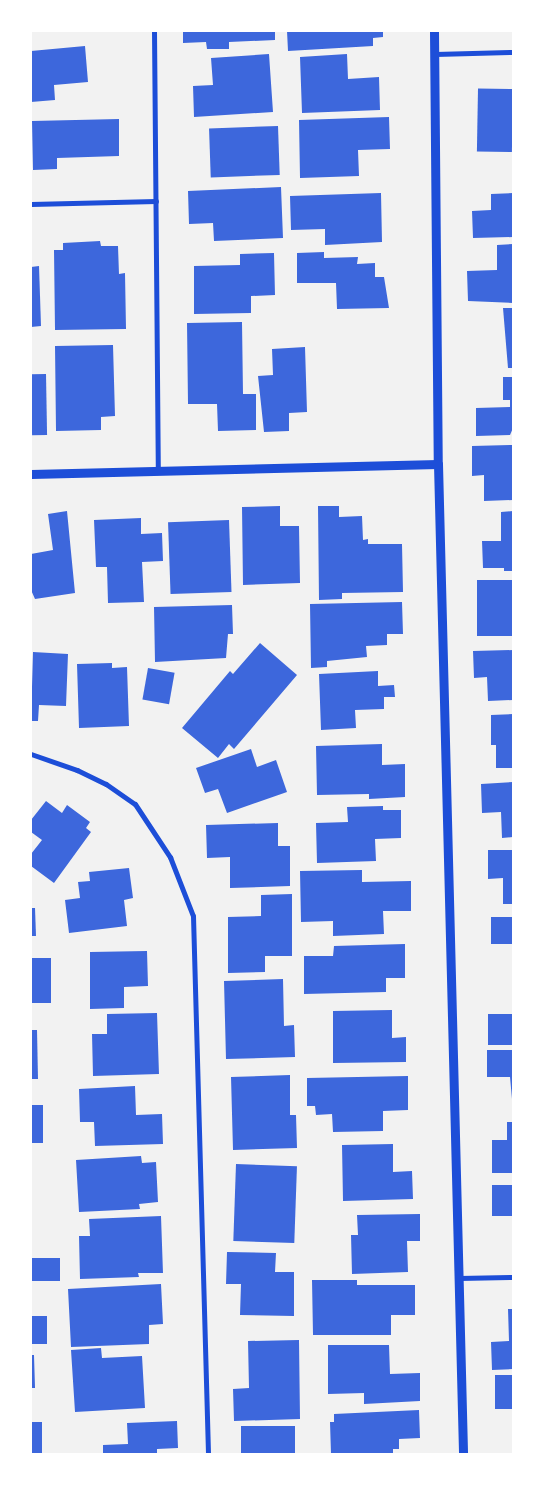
<!DOCTYPE html>
<html>
<head>
<meta charset="utf-8">
<style>
  body { margin:0 }
  #map { position:relative; width:544px; height:1485px; overflow:hidden; background:#f2f2f2; font-family:Georgia,serif }
  div>[style] { position:absolute }
  .building>* { inset:0; background:#3d67dc; transform-origin:0 0 }
  .minor>* { height:5px; margin:-2.5px; padding:0 2.5px; transform-origin:2.5px; border-radius:2.5px; background:#1d4ed8 }
  .tertiary>* { height:9px; margin:-4.5px; padding:0 4.5px; transform-origin:4.5px; border-radius:4.5px; background:#1d4ed8 }
  span { translate:-50% -50%; white-space:nowrap; text-align:center; line-height:1.15; -webkit-text-stroke:5px #fff; paint-order:stroke }
  .frame { position:absolute; inset:0; border:32px solid #fff; pointer-events:none }
</style>
</head>
<body>
<div id="map">
  <div class="building">
    <i style="clip-path:polygon(183px 31px,275px 31px,275px 40px,229px 42px,229px 49px,207px 49px,206px 42px,183px 43px)"></i>
    <i style="clip-path:polygon(287px 31px,383px 31px,383px 37px,373px 38px,373px 46px,288px 51px)"></i>
    <i style="clip-path:polygon(85px 46px,88px 82px,54px 85px,55px 100px,31px 102px,31px 51px)"></i>
    <i style="clip-path:polygon(269px 54px,273px 112px,194px 117px,193px 86px,213px 85px,211px 58px)"></i>
    <i style="clip-path:polygon(347px 54px,348px 79px,379px 77px,380px 110px,302px 113px,300px 57px)"></i>
    <i style="left:513px;top:89px;width:63px;height:35px;rotate:91deg"></i>
    <i style="clip-path:polygon(389px 117px,390px 149px,358px 150px,359px 176px,300px 178px,299px 120px)"></i>
    <i style="clip-path:polygon(119px 119px,119px 156px,57px 158px,57px 169px,33px 170px,32px 121px)"></i>
    <i style="left:278px;top:126px;width:49px;height:69px;rotate:88deg"></i>
    <i style="clip-path:polygon(281px 187px,283px 238px,214px 241px,213px 223px,189px 224px,188px 191px)"></i>
    <i style="clip-path:polygon(381px 193px,382px 242px,325px 245px,325px 229px,291px 230px,290px 196px)"></i>
    <i style="clip-path:polygon(513px 193px,513px 237px,473px 238px,472px 211px,491px 210px,491px 194px)"></i>
    <i style="clip-path:polygon(100px 241px,101px 246px,118px 246px,119px 274px,125px 273px,126px 329px,55px 330px,54px 250px,63px 250px,63px 243px)"></i>
    <i style="clip-path:polygon(513px 244px,513px 303px,468px 301px,467px 271px,497px 270px,497px 245px)"></i>
    <i style="clip-path:polygon(324px 252px,324px 258px,358px 257px,357px 264px,375px 263px,375px 277px,384px 277px,389px 308px,337px 309px,336px 283px,297px 283px,297px 253px)"></i>
    <i style="clip-path:polygon(274px 253px,275px 295px,251px 296px,251px 313px,194px 314px,194px 266px,240px 265px,240px 254px)"></i>
    <i style="clip-path:polygon(39px 266px,41px 326px,31px 327px,31px 267px)"></i>
    <i style="clip-path:polygon(503px 308px,513px 308px,513px 368px,508px 368px)"></i>
    <i style="clip-path:polygon(242px 322px,243px 394px,256px 394px,256px 430px,218px 431px,217px 404px,188px 404px,187px 323px)"></i>
    <i style="clip-path:polygon(113px 345px,115px 416px,101px 417px,101px 430px,56px 431px,55px 346px)"></i>
    <i style="clip-path:polygon(305px 347px,307px 412px,289px 413px,289px 431px,264px 432px,258px 376px,273px 375px,272px 349px)"></i>
    <i style="left:46px;top:374px;width:61px;height:15px;rotate:89deg"></i>
    <i style="clip-path:polygon(503px 377px,513px 377px,513px 428px,510px 435px,476px 436px,476px 408px,510px 407px,510px 400px,503px 400px)"></i>
    <i style="clip-path:polygon(513px 445px,513px 500px,484px 501px,484px 475px,472px 476px,472px 446px)"></i>
    <i style="clip-path:polygon(280px 506px,280px 526px,299px 526px,300px 583px,243px 585px,242px 507px)"></i>
    <i style="clip-path:polygon(318px 506px,339px 506px,339px 517px,362px 516px,363px 540px,368px 539px,368px 544px,402px 544px,403px 592px,342px 593px,342px 599px,319px 600px)"></i>
    <i style="clip-path:polygon(67px 511px,75px 593px,35px 599px,31px 590px,31px 554px,53px 550px,48px 514px)"></i>
    <i style="clip-path:polygon(513px 511px,513px 571px,504px 571px,504px 568px,483px 568px,482px 541px,501px 541px,501px 512px)"></i>
    <i style="clip-path:polygon(141px 518px,141px 534px,162px 533px,163px 561px,142px 562px,144px 602px,108px 603px,107px 567px,96px 567px,94px 520px)"></i>
    <i style="left:229px;top:520px;width:72px;height:61px;rotate:88deg"></i>
    <i style="left:477px;top:580px;width:36px;height:56px"></i>
    <i style="clip-path:polygon(402px 602px,403px 634px,387px 634px,387px 645px,366px 646px,367px 657px,327px 661px,327px 667px,311px 668px,310px 604px)"></i>
    <i style="clip-path:polygon(232px 605px,233px 634px,228px 634px,226px 658px,155px 662px,154px 607px)"></i>
    <i style="clip-path:polygon(260px 643px,297px 675px,234px 749px,229px 744px,218px 758px,182px 728px,230px 671px,233px 674px)"></i>
    <i style="clip-path:polygon(513px 650px,513px 700px,488px 701px,487px 677px,474px 678px,473px 651px)"></i>
    <i style="clip-path:polygon(33px 652px,68px 654px,66px 706px,39px 705px,38px 721px,31px 721px)"></i>
    <i style="clip-path:polygon(112px 663px,112px 668px,127px 667px,129px 726px,79px 728px,77px 664px)"></i>
    <i style="left:148px;top:668px;width:27px;height:32px;rotate:10deg"></i>
    <i style="clip-path:polygon(378px 671px,378px 686px,394px 685px,395px 697px,384px 697px,384px 709px,355px 710px,356px 728px,321px 730px,319px 674px)"></i>
    <i style="clip-path:polygon(513px 714px,513px 768px,496px 768px,496px 745px,491px 745px,491px 715px)"></i>
    <i style="clip-path:polygon(382px 744px,382px 765px,405px 764px,405px 797px,369px 799px,369px 794px,317px 795px,316px 746px)"></i>
    <i style="clip-path:polygon(251px 749px,257px 767px,276px 760px,287px 792px,227px 813px,218px 789px,205px 793px,196px 768px)"></i>
    <i style="clip-path:polygon(513px 782px,513px 837px,502px 838px,501px 812px,482px 813px,481px 784px)"></i>
    <i style="clip-path:polygon(46px 801px,62px 813px,67px 805px,90px 822px,86px 828px,91px 832px,54px 883px,31px 866px,31px 854px,42px 840px,31px 832px,31px 820px)"></i>
    <i style="clip-path:polygon(383px 806px,383px 810px,401px 810px,401px 838px,375px 839px,376px 861px,317px 863px,316px 823px,348px 822px,347px 807px)"></i>
    <i style="clip-path:polygon(278px 823px,278px 846px,290px 846px,290px 886px,230px 888px,230px 857px,207px 858px,206px 825px)"></i>
    <i style="clip-path:polygon(488px 850px,513px 850px,513px 904px,503px 904px,503px 878px,488px 879px)"></i>
    <i style="clip-path:polygon(129px 868px,133px 898px,124px 900px,127px 926px,69px 933px,65px 900px,80px 898px,78px 882px,90px 881px,89px 872px)"></i>
    <i style="clip-path:polygon(362px 870px,362px 882px,411px 881px,411px 911px,383px 911px,384px 934px,333px 936px,333px 921px,301px 922px,300px 871px)"></i>
    <i style="clip-path:polygon(292px 894px,292px 956px,265px 956px,265px 972px,228px 973px,228px 917px,261px 916px,261px 895px)"></i>
    <i style="clip-path:polygon(31px 908px,35px 908px,36px 936px,31px 936px)"></i>
    <i style="left:491px;top:917px;width:22px;height:27px"></i>
    <i style="clip-path:polygon(405px 944px,405px 978px,386px 978px,386px 992px,304px 994px,304px 956px,333px 956px,334px 946px)"></i>
    <i style="clip-path:polygon(147px 951px,148px 986px,124px 987px,124px 1008px,90px 1009px,90px 952px)"></i>
    <i style="left:51px;top:958px;width:45px;height:20px;rotate:90deg"></i>
    <i style="clip-path:polygon(283px 979px,284px 1026px,294px 1025px,295px 1057px,226px 1059px,224px 981px)"></i>
    <i style="clip-path:polygon(392px 1010px,392px 1038px,406px 1037px,406px 1062px,333px 1063px,333px 1011px)"></i>
    <i style="clip-path:polygon(157px 1013px,159px 1074px,93px 1076px,92px 1034px,107px 1034px,107px 1014px)"></i>
    <i style="left:488px;top:1014px;width:25px;height:31px"></i>
    <i style="clip-path:polygon(31px 1030px,37px 1030px,38px 1079px,31px 1079px)"></i>
    <i style="clip-path:polygon(487px 1050px,513px 1050px,513px 1110px,510px 1077px,487px 1077px)"></i>
    <i style="clip-path:polygon(290px 1075px,290px 1115px,296px 1115px,297px 1148px,233px 1150px,231px 1077px)"></i>
    <i style="clip-path:polygon(408px 1076px,408px 1110px,383px 1111px,383px 1131px,333px 1132px,332px 1114px,316px 1115px,315px 1106px,307px 1106px,307px 1078px)"></i>
    <i style="clip-path:polygon(135px 1086px,136px 1115px,162px 1114px,163px 1144px,95px 1146px,94px 1122px,80px 1122px,79px 1089px)"></i>
    <i style="left:31px;top:1105px;width:12px;height:38px"></i>
    <i style="clip-path:polygon(507px 1122px,513px 1122px,513px 1173px,492px 1173px,492px 1140px,507px 1140px)"></i>
    <i style="clip-path:polygon(393px 1144px,393px 1172px,412px 1171px,413px 1199px,343px 1201px,342px 1145px)"></i>
    <i style="clip-path:polygon(141px 1156px,142px 1163px,156px 1162px,158px 1202px,139px 1204px,140px 1209px,79px 1212px,76px 1160px)"></i>
    <i style="left:236px;top:1164px;width:61px;height:77px;rotate:2deg"></i>
    <i style="left:513px;top:1185px;width:31px;height:21px;rotate:90deg"></i>
    <i style="clip-path:polygon(420px 1214px,420px 1241px,407px 1241px,408px 1272px,352px 1274px,351px 1235px,358px 1235px,357px 1215px)"></i>
    <i style="clip-path:polygon(161px 1216px,163px 1273px,138px 1273px,139px 1277px,80px 1279px,79px 1236px,90px 1236px,89px 1219px)"></i>
    <i style="clip-path:polygon(227px 1252px,276px 1253px,275px 1272px,294px 1272px,294px 1316px,240px 1315px,241px 1284px,226px 1284px)"></i>
    <i style="left:31px;top:1258px;width:29px;height:23px"></i>
    <i style="clip-path:polygon(312px 1280px,357px 1280px,357px 1285px,415px 1285px,415px 1315px,391px 1315px,391px 1335px,313px 1335px)"></i>
    <i style="clip-path:polygon(161px 1284px,163px 1324px,149px 1325px,149px 1344px,71px 1347px,68px 1289px)"></i>
    <i style="clip-path:polygon(508px 1309px,513px 1309px,513px 1369px,492px 1370px,491px 1342px,509px 1341px)"></i>
    <i style="left:31px;top:1316px;width:16px;height:28px"></i>
    <i style="clip-path:polygon(299px 1340px,300px 1419px,234px 1421px,233px 1389px,249px 1388px,248px 1341px)"></i>
    <i style="clip-path:polygon(328px 1345px,389px 1345px,390px 1374px,420px 1373px,420px 1401px,364px 1404px,364px 1393px,328px 1394px)"></i>
    <i style="clip-path:polygon(101px 1348px,102px 1358px,142px 1356px,145px 1408px,75px 1412px,71px 1350px)"></i>
    <i style="clip-path:polygon(31px 1355px,34px 1355px,35px 1388px,31px 1388px)"></i>
    <i style="left:513px;top:1375px;width:34px;height:18px;rotate:90deg"></i>
    <i style="clip-path:polygon(419px 1410px,420px 1438px,399px 1439px,399px 1449px,393px 1449px,393px 1454px,331px 1454px,330px 1422px,334px 1422px,334px 1414px)"></i>
    <i style="clip-path:polygon(177px 1421px,178px 1448px,157px 1449px,157px 1454px,103px 1454px,103px 1445px,128px 1444px,127px 1423px)"></i>
    <i style="left:31px;top:1422px;width:11px;height:32px"></i>
    <i style="left:295px;top:1426px;width:28px;height:54px;rotate:90deg"></i>
  </div>
  <div class="minor">
    <i style="left:154px;top:31px;width:440px;rotate:89.5deg"></i>
    <i style="left:435px;top:54px;width:78px;rotate:-1.5deg"></i>
    <i style="left:31px;top:204px;width:125px;rotate:-1.4deg"></i>
    <i style="left:31px;top:754px;width:49px;rotate:19.2deg"></i>
    <i style="left:77px;top:770px;width:32px;rotate:26deg"></i>
    <i style="left:106px;top:784px;width:35px;rotate:35deg"></i>
    <i style="left:135px;top:804px;width:64px;rotate:56.6deg"></i>
    <i style="left:170px;top:857px;width:63px;rotate:68.7deg"></i>
    <i style="left:193px;top:916px;width:538px;rotate:88.4deg"></i>
    <i style="left:459px;top:1278px;width:54px;rotate:-1.1deg"></i>
  </div>
  <div class="tertiary">
    <i style="left:434px;top:31px;width:433px;rotate:89.5deg"></i>
    <i style="left:438px;top:464px;width:990px;rotate:88.55deg"></i>
    <i style="left:31px;top:474px;width:407px;rotate:-1.4deg"></i>
  </div>
  <div class="frame"></div>
</div>
</body>
</html>
